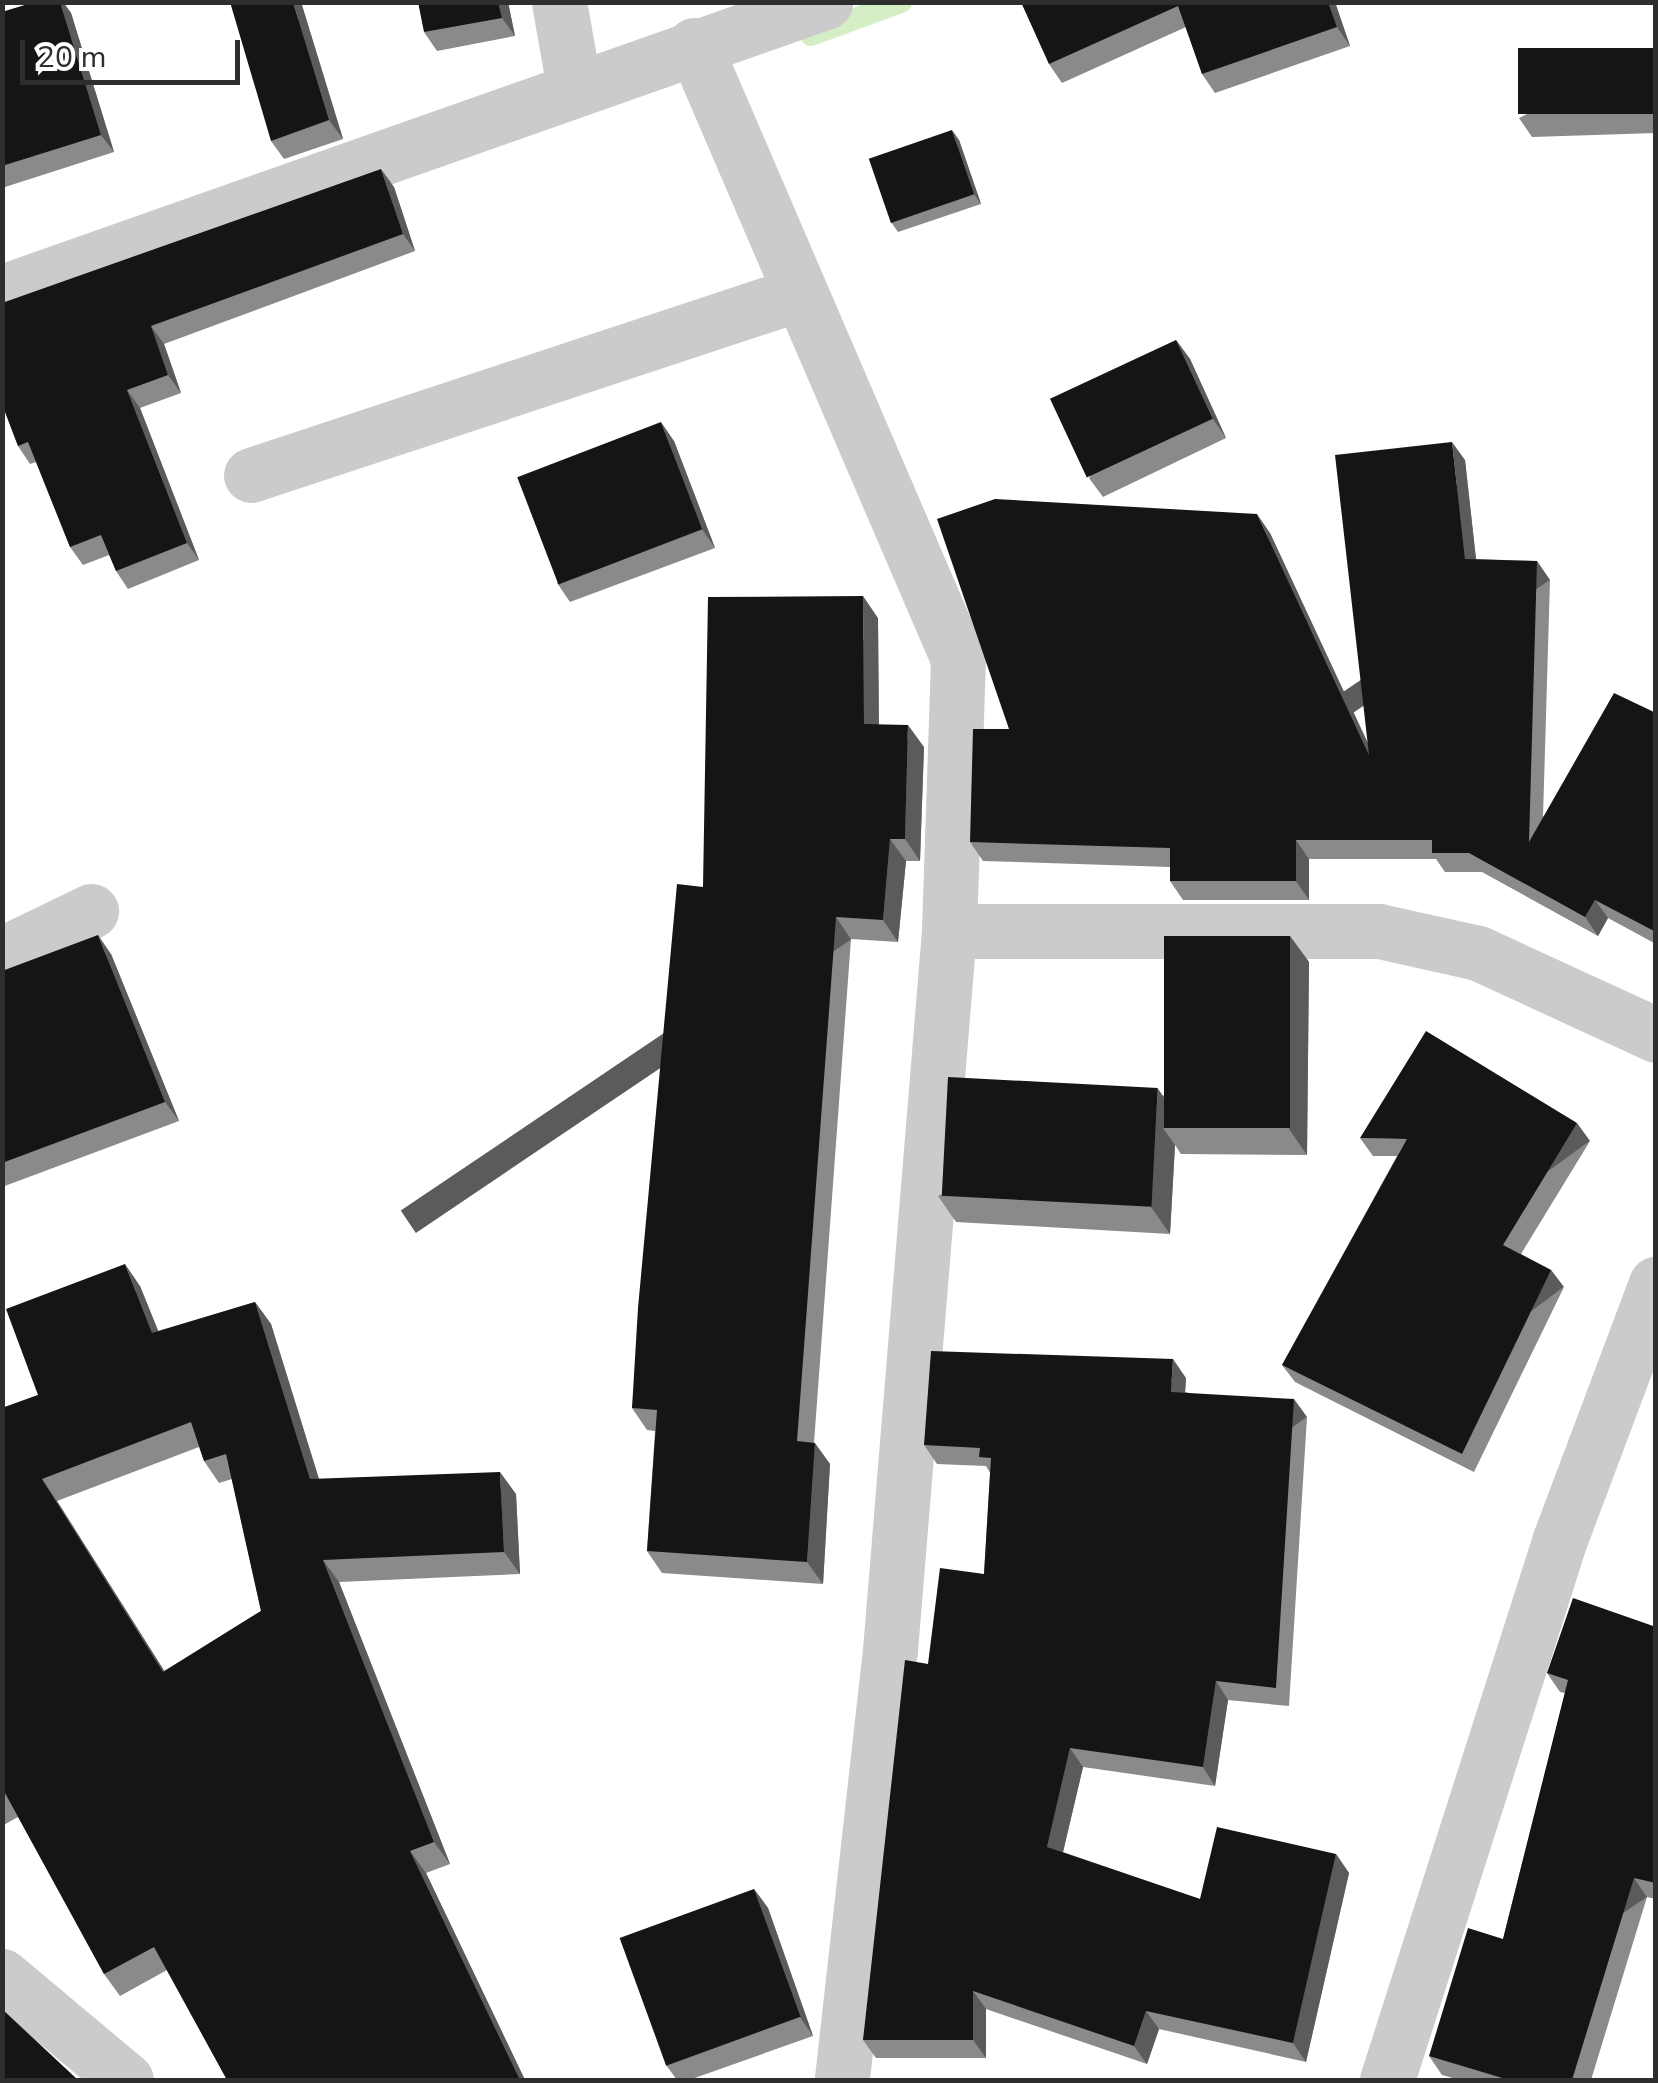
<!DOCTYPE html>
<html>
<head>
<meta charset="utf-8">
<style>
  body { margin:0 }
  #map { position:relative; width:1658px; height:2083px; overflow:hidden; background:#fff; font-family:"Nunito Sans",sans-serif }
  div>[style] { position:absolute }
  .stream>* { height:22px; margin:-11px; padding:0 11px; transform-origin:11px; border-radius:11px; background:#d5eec5 }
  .street>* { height:55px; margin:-27.5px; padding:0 27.5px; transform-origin:27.5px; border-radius:27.5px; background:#cbcbcb }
  .wall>* { inset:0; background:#8a8a8a }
  .shaded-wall>* { inset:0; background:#5b5b5b; transform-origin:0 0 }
  .building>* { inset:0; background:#151515; transform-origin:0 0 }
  span { translate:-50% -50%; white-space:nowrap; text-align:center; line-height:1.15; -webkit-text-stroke:10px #fff; paint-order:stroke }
  .frame { position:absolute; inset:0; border:5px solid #2e2e2e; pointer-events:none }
  .scale { position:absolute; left:20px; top:40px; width:220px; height:45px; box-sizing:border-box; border:5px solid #2e2e2e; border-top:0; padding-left:12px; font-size:30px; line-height:35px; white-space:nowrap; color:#2e2e2e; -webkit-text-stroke:8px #fff; paint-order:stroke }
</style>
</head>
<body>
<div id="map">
  <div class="stream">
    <i style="left:811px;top:35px;width:96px;rotate:-20.1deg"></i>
  </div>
  <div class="street">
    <i style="left:559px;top:2px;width:86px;rotate:80deg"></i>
    <i style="left:694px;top:45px;width:668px;rotate:66.73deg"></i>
    <i style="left:958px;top:659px;width:272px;rotate:91.9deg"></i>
    <i style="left:949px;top:931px;width:721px;rotate:94.69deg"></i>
    <i style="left:890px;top:1650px;width:433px;rotate:96.4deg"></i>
    <i style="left:2px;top:292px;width:873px;rotate:-19.41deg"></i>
    <i style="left:251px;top:475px;width:576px;rotate:-18.31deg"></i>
    <i style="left:949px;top:931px;width:430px"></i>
    <i style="left:1379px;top:931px;width:101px;rotate:12.5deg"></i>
    <i style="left:1478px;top:953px;width:196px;rotate:24.7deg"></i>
    <i style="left:2px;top:954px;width:99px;rotate:-25.8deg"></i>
    <i style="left:2px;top:1976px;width:162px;rotate:40deg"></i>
    <i style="left:1387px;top:2080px;width:568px;rotate:-72.27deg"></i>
    <i style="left:1560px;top:1539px;width:273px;rotate:-69.4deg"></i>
  </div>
  <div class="wall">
    <i style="clip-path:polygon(35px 2px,63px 2px,71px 13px,114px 152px,2px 188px,2px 12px)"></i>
    <i style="clip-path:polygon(301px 2px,343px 139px,284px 159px,271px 141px)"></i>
    <i style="clip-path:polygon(508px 2px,515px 36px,437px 51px,424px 32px)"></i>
    <i style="clip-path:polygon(1021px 2px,1335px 2px,1350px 46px,1215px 93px,1202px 74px,1186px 27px,1062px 83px,1049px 64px)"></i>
    <i style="clip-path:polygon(1656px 48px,1656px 133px,1532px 137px,1519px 118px)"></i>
    <i style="clip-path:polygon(959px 140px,981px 204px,898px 232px,891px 222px)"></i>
    <i style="clip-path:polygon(394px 187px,415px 251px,164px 344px,181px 393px,140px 408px,199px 560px,128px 589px,116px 571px,109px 555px,83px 565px,70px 547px,36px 462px,30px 464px,18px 446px,2px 404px)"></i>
    <i style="clip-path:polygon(1176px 340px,1190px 359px,1226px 438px,1103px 497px,1089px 478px)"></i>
    <i style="clip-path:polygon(674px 441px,715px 548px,570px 602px,557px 583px)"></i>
    <i style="clip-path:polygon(1465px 460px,1476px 559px,1537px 561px,1550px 580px,1543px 817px,1656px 713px,1656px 944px,1608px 918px,1598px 936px,1482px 872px,1445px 872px,1436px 859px,1309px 859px,1309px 900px,1183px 900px,1170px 881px,1170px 867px,983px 861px,970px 842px,1270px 533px,1368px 743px)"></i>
    <i style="clip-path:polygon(878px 618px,879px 725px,924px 747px,920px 861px,906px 861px,898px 942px,851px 939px,814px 1443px,830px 1464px,823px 1584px,662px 1573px,647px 1551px,655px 1431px,647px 1430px,632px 1408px,703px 887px)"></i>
    <i style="clip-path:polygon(1290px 936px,1309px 962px,1307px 1155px,1181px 1154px,1175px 1145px,1170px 1234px,956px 1222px,938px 1196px,1158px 1089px,1163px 1096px)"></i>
    <i style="clip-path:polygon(111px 954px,179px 1121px,2px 1187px,2px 971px)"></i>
    <i style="clip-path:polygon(1360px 1138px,1590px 1141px,1521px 1254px,1551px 1270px,1564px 1287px,1474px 1472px,1295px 1382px,1282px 1365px,1397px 1156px,1373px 1156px)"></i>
    <i style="clip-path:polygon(evenodd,140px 1286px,158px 1331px,255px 1302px,271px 1324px,319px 1479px,516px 1494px,520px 1574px,339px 1582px,450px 1864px,426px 1873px,525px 2080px,227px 2080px,167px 1970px,120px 1996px,104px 1974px,18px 1817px,2px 1826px,2px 1408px,38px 1395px,140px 1286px,199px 1447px,204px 1461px,219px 1483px,232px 1479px,261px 1611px,164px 1671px,57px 1501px,199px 1447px)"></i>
    <i style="clip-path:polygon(1186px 1378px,1185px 1392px,1307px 1417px,1289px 1706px,1228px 1700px,1215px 1786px,1083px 1767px,1063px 1852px,1200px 1899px,1336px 1854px,1349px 1873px,1306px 2062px,1159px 2029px,1147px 2064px,986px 2009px,986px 2058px,876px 2058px,863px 2040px,928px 1664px,984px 1574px,990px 1473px,986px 1466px,937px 1464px,924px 1445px)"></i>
    <i style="clip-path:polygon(1656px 1627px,1656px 1899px,1647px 1897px,1591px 2080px,1460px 2080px,1442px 2075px,1429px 2056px,1503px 1939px,1565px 1693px,1560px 1692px,1547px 1673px)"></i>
    <i style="clip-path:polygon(754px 1889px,768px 1908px,813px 2036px,689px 2080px,677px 2080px,666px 2065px)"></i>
  </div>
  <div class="shaded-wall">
    <i style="clip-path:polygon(60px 2px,63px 2px,71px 13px,114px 152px,101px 135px)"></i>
    <i style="clip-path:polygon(293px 2px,301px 2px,343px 139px,329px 120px)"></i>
    <i style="clip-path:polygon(498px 2px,508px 2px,515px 36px,502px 18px)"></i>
    <i style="clip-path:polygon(1328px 2px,1335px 2px,1350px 46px,1337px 27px)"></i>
    <i style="clip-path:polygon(952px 130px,959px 140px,981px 204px,974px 194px)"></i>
    <i style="clip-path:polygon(381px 169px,394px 187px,415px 251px,403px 234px)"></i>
    <i style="clip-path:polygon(151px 326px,164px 344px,181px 393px,168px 375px)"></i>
    <i style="clip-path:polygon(1176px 340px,1190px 359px,1226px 438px,1213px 419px)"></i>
    <i style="clip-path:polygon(127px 390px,140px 408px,199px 560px,187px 543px)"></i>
    <i style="clip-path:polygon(661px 422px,674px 441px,715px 548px,702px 529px)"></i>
    <i style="clip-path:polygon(1452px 442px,1465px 460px,1478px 577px,1465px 559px)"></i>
    <i style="clip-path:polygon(1257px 514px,1270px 533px,1382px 774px,1369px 755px)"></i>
    <i style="left:1537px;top:561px;width:23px;height:281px;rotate:56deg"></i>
    <i style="clip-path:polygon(863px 596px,878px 618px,879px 746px,864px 724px)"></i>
    <i style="clip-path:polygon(908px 725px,924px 747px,920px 861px,905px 839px)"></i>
    <i style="clip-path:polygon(890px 839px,906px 861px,898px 942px,883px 920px)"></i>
    <i style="clip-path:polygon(1296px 840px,1309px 859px,1309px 900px,1296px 881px)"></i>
    <i style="clip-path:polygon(1595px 900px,1608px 918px,1598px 936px,1585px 917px)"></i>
    <i style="left:836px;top:917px;width:27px;height:525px;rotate:56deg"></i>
    <i style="clip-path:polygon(98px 935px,111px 954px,179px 1121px,165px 1102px)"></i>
    <i style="clip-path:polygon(1290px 936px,1309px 962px,1307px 1155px,1289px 1129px)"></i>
    <i style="clip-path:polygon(1158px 1089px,1176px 1115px,1163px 1128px,1175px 1145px,1170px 1234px,1151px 1207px)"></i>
    <i style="left:1577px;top:1123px;width:22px;height:143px;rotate:54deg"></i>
    <i style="clip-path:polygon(125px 1264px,140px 1286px,168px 1355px,152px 1333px)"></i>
    <i style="left:1551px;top:1270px;width:21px;height:204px;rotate:53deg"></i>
    <i style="clip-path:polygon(255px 1302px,271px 1324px,326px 1502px,310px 1479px)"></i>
    <i style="clip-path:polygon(1173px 1359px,1186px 1378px,1184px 1410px,1171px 1392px)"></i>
    <i style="left:1294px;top:1399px;width:22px;height:290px;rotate:54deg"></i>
    <i style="clip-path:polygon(815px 1443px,830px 1464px,823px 1584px,807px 1562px)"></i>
    <i style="clip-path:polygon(500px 1472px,516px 1494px,520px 1574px,504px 1552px)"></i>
    <i style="clip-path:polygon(42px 1479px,57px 1501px,179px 1694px,163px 1672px)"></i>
    <i style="clip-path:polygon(323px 1560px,339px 1582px,450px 1864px,434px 1842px)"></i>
    <i style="clip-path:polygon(1216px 1681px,1228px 1700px,1215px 1786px,1203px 1767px)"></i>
    <i style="clip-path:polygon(1070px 1748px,1083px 1767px,1060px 1865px,1047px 1847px)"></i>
    <i style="clip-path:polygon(410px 1851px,426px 1873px,525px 2080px,520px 2080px)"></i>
    <i style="clip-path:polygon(1336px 1854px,1349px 1873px,1306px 2062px,1293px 2043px)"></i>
    <i style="left:1634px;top:1878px;width:23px;height:211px;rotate:56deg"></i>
    <i style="clip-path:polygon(754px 1889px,768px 1908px,813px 2036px,800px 2017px)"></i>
    <i style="clip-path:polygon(973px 1991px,986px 2009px,986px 2058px,973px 2040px)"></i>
    <i style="clip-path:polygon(1146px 2011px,1159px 2029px,1147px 2064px,1134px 2046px)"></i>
  </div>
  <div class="building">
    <i style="clip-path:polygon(35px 2px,60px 2px,101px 135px,2px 166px,2px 12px)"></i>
    <i style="clip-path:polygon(230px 2px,293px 2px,329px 120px,271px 141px)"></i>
    <i style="clip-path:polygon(418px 2px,498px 2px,502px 18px,424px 32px)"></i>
    <i style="clip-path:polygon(1021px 2px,1328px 2px,1337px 27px,1202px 74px,1178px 6px,1049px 64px)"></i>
    <i style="left:1656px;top:48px;width:66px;height:138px;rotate:90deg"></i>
    <i style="left:952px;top:130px;width:68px;height:88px;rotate:71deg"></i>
    <i style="clip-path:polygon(381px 169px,403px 234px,151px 326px,168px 375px,127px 390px,187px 543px,116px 571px,101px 535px,70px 547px,28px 442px,18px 446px,2px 404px,2px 303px)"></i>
    <i style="left:1176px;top:340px;width:87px;height:139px;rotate:65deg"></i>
    <i style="left:661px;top:422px;width:115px;height:154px;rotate:69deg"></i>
    <i style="clip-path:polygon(1452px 442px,1465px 559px,1537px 561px,1529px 842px,1614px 693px,1656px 713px,1656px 932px,1595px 900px,1585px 917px,1469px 853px,1432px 853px,1432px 840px,1296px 840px,1296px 881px,1170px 881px,1170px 848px,970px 842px,973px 729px,1009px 729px,937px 519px,995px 499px,1257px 514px,1369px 755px,1335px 455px)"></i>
    <i style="clip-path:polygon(863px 596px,864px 724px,908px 725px,905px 839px,890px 839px,883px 920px,836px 917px,797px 1441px,815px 1443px,807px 1562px,647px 1551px,657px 1410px,632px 1408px,638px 1308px,677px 884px,703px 887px,708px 597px)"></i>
    <i style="clip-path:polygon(98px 935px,165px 1102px,2px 1163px,2px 971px)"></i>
    <i style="left:1164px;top:936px;width:126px;height:192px"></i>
    <i style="clip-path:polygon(1426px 1031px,1577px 1123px,1503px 1245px,1551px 1270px,1462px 1454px,1282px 1365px,1407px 1139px,1360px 1138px)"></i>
    <i style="left:948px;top:1077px;width:210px;height:119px;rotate:3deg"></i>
    <i style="clip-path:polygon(evenodd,125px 1264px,152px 1333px,255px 1302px,310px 1479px,500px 1472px,504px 1552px,323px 1560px,434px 1842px,410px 1851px,520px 2080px,227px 2080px,154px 1947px,104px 1974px,5px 1793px,2px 1794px,2px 1408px,38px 1395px,6px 1309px,125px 1264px,191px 1422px,204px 1461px,226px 1454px,261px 1611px,163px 1672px,42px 1479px,191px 1422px)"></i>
    <i style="clip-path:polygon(931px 1351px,1173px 1359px,1171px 1392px,1294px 1399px,1276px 1688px,1216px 1681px,1203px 1767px,1070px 1748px,1047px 1847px,1200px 1899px,1217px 1827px,1336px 1854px,1293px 2043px,1146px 2011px,1134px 2046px,973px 1991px,973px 2040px,863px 2040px,905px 1660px,928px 1664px,940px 1568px,984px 1574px,991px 1458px,979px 1457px,980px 1448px,924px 1445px)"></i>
    <i style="clip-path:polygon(1573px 1598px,1656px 1627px,1656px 1883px,1634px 1878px,1572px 2080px,1509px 2080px,1429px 2056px,1468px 1928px,1503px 1939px,1568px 1680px,1547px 1673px)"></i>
    <i style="left:754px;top:1889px;width:136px;height:143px;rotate:70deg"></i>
    <i style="clip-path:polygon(2px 2009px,78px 2080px,2px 2080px)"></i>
  </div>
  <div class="frame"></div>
  <div class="scale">20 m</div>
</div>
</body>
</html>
